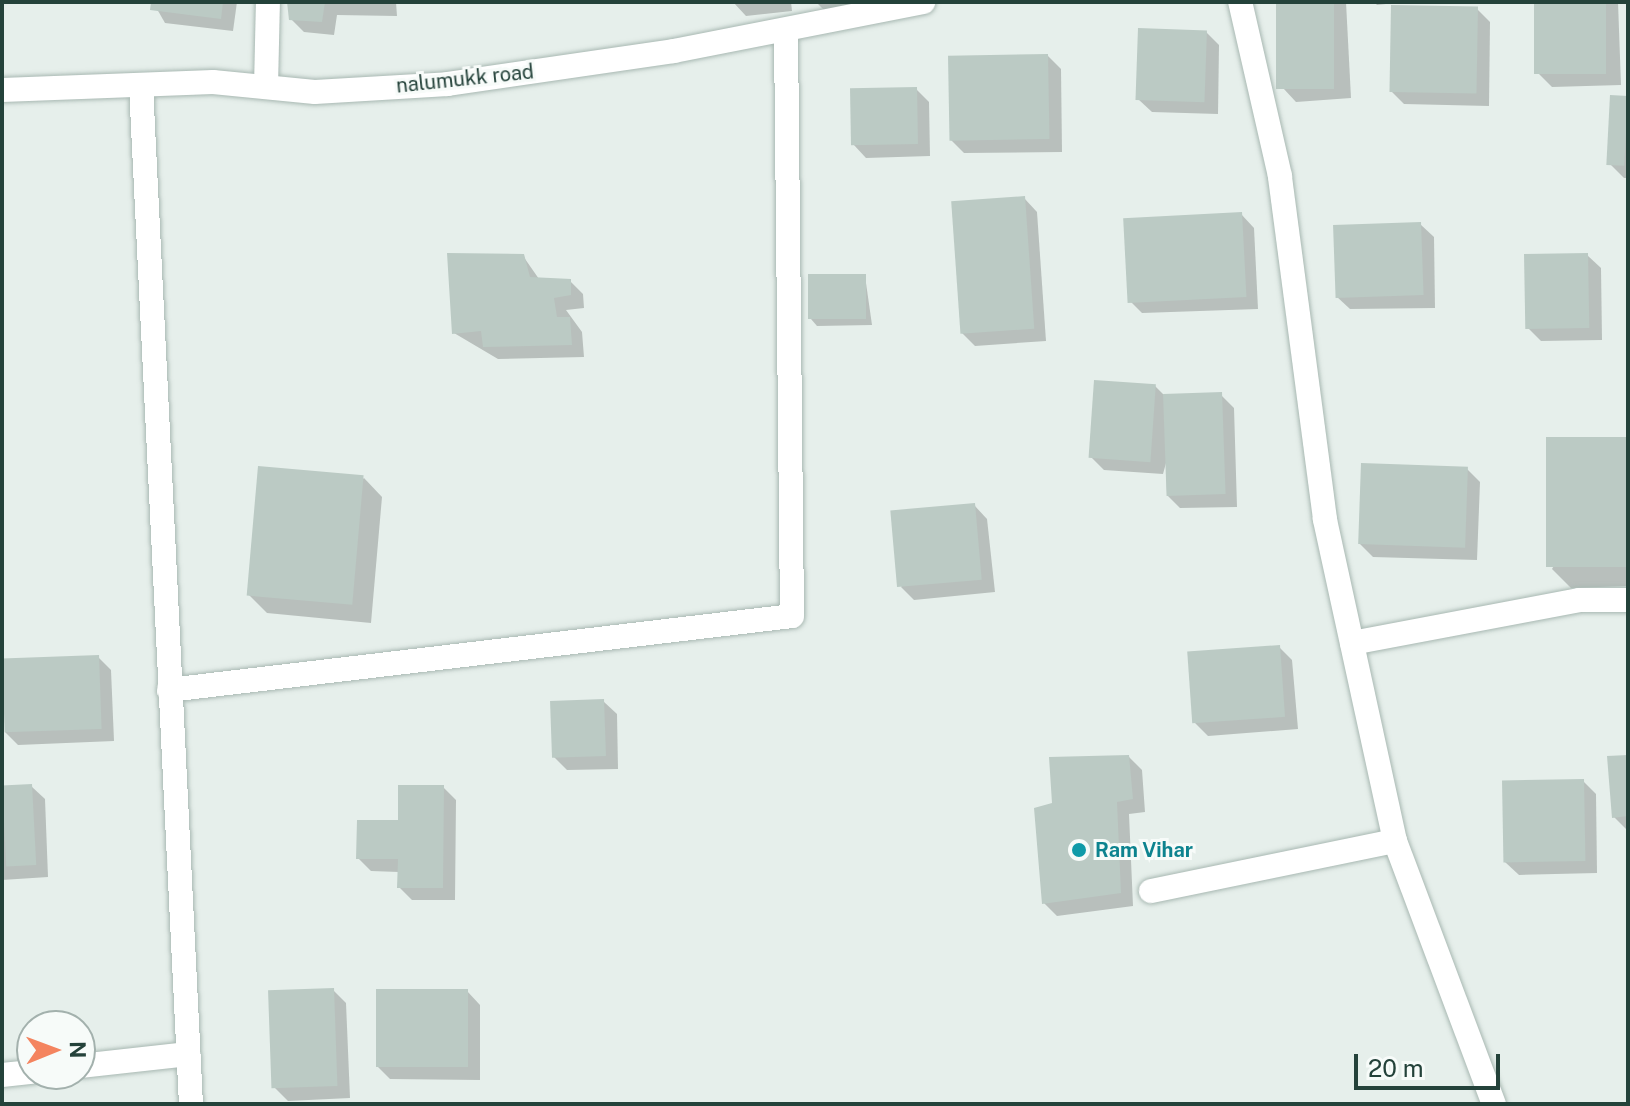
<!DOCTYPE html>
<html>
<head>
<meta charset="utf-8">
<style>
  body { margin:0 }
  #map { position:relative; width:1630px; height:1106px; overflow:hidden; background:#e6efeb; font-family:"Public Sans",sans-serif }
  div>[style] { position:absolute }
  .shadow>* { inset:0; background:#0003 }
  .building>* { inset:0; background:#bbcac4; transform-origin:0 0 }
  .roads { filter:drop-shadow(0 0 2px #a8b8b2) drop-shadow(0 0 2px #a8b8b2) }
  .street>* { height:24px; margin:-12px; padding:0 12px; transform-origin:12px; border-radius:12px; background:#fff }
  .dots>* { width:22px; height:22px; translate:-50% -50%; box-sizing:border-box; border:4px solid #f7fbf9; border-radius:50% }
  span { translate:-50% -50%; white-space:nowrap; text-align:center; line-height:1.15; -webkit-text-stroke:6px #f7fbf9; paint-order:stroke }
  .street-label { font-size:20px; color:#24423a }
  .culture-label { font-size:20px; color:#0d838f; font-weight:700 }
  .left { translate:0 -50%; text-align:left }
  .frame { position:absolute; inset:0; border:4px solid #24423a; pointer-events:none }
  .north { position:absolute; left:16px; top:1010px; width:80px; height:80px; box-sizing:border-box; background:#f7fbf9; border:2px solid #a3b1ad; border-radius:50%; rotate:89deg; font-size:22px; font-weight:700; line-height:32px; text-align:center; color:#24423a }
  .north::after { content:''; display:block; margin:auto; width:28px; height:36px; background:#f4845f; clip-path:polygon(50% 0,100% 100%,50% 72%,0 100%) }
  .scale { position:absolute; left:1354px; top:1054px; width:146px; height:36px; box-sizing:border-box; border:4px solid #24423a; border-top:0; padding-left:10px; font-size:24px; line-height:28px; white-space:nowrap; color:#24423a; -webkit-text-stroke:6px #f7fbf9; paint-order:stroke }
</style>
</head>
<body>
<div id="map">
  <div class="shadow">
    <i style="clip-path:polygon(153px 2px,237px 2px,233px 31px,165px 23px)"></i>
    <i style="clip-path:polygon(289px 2px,396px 2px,397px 16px,337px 15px,334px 35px,304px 32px,291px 19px)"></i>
    <i style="clip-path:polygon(733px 2px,791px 2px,792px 11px,746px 16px)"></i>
    <i style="clip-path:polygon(816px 2px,867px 2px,824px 10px)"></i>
    <i style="clip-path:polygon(1278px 2px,1346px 2px,1351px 98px,1296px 102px,1283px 88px)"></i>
    <i style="clip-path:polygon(1374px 2px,1404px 2px,1377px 5px)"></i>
    <i style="clip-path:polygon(1536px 2px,1618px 2px,1621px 85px,1552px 87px,1539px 74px)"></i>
    <i style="clip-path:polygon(1477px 9px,1490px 22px,1489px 106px,1404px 104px,1391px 91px)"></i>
    <i style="clip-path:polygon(1206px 32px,1219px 45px,1218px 114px,1152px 112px,1138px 99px)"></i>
    <i style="clip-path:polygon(1048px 56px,1061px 69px,1062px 152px,964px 153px,951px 140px)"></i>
    <i style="clip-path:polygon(916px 89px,929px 102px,930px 156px,866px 158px,853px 144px)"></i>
    <i style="clip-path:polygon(1628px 98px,1628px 178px,1624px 178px,1611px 165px)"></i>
    <i style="clip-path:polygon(1024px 198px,1037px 212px,1046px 341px,975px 346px,962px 333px)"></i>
    <i style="clip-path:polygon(1241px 214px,1254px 228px,1258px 309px,1142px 313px,1129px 300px)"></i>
    <i style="clip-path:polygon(1420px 224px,1434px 237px,1435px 308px,1350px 309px,1336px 296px)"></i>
    <i style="clip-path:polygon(1587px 255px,1601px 268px,1602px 340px,1541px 341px,1528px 328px)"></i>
    <i style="clip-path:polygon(523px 256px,539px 279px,570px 281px,583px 294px,584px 308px,566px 310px,582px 332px,584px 357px,498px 359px,454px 333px)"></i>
    <i style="clip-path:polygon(865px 276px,872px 325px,817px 326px,811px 319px)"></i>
    <i style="clip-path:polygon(1155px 386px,1165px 396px,1221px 395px,1234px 408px,1237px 507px,1180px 508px,1167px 495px,1166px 463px,1163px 474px,1104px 470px,1091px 457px)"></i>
    <i style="clip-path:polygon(1628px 439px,1628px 586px,1571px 588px,1552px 569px)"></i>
    <i style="clip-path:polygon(1467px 469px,1480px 482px,1477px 560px,1373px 557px,1360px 544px)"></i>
    <i style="clip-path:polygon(364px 478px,382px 497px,371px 623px,267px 613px,248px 594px)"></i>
    <i style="clip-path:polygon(974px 505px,987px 519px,995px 592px,914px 600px,901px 587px)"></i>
    <i style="clip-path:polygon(1279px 647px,1292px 660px,1298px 729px,1208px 736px,1195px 723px)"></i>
    <i style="clip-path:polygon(98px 657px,111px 670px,114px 741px,18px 745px,5px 732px)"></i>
    <i style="clip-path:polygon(603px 701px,617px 714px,618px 769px,567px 770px,554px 757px)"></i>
    <i style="clip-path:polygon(1129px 757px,1142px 770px,1145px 812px,1129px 814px,1133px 906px,1057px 916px,1044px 903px,1054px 804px)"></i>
    <i style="clip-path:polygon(1628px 757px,1628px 830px,1627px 830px,1614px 817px)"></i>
    <i style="clip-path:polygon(1583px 781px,1596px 794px,1597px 873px,1519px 875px,1505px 862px)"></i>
    <i style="clip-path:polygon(31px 786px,45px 799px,48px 877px,2px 880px,2px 787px)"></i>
    <i style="clip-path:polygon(443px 787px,456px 800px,455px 900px,412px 900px,399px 887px,399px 872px,371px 871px,358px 858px)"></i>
    <i style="clip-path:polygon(333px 990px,346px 1003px,350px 1098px,288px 1101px,275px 1088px)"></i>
    <i style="clip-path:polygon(467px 991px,480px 1005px,480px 1080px,390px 1079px,377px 1066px)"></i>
  </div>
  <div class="building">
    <i style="clip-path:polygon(151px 2px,223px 2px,221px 19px,150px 10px)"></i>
    <i style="clip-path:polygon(287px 2px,325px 2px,322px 22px,289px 20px)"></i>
    <i style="left:1276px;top:2px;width:58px;height:87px"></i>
    <i style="left:1534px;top:2px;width:72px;height:72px"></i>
    <i style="left:1391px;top:5px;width:87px;height:87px;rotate:1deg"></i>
    <i style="left:1138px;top:28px;width:69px;height:72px;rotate:2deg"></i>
    <i style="left:1048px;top:54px;width:85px;height:100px;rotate:89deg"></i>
    <i style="left:917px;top:87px;width:57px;height:67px;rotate:89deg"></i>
    <i style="left:1610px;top:95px;width:18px;height:70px;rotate:3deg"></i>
    <i style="left:1025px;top:196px;width:133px;height:74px;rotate:86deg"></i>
    <i style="left:1242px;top:212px;width:85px;height:119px;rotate:87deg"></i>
    <i style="left:1421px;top:222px;width:73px;height:88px;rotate:88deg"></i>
    <i style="clip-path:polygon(447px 253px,524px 254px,530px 277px,571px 279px,571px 295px,554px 298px,557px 317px,570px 317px,572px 345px,483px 347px,481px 331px,452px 334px)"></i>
    <i style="left:1588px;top:253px;width:75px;height:64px;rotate:89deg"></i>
    <i style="left:866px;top:274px;width:45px;height:58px;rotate:90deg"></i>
    <i style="left:1094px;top:380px;width:62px;height:78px;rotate:4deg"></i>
    <i style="left:1222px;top:392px;width:102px;height:59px;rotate:88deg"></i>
    <i style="left:1628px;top:437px;width:130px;height:82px;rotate:90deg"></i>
    <i style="left:1361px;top:463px;width:107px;height:81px;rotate:2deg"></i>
    <i style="left:258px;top:466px;width:106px;height:130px;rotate:5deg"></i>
    <i style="left:975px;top:503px;width:77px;height:85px;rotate:85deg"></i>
    <i style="left:1280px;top:645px;width:72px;height:93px;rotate:86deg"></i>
    <i style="left:99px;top:655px;width:74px;height:97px;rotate:88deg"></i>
    <i style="left:604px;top:699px;width:57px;height:54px;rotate:88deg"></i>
    <i style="clip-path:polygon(1129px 755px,1133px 799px,1117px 802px,1121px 893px,1042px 904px,1034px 808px,1052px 803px,1049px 757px)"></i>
    <i style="clip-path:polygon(1628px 755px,1628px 816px,1612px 818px,1607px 756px)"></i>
    <i style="left:1584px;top:779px;width:82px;height:82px;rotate:89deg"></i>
    <i style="left:32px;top:784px;width:81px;height:30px;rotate:87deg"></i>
    <i style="clip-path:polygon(398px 785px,444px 785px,443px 888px,397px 888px,398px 859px,356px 859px,357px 820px,398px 820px)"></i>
    <i style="left:334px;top:988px;width:98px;height:66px;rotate:88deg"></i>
    <i style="left:376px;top:989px;width:92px;height:78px"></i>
  </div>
  <div class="roads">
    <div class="street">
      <i style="left:141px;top:86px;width:1019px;rotate:87.19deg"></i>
      <i style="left:266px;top:87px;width:85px;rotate:-88.7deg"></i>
      <i style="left:2px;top:90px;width:211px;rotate:-2.2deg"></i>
      <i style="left:213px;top:82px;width:102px;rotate:5.6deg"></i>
      <i style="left:315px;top:92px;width:133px;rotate:-3.4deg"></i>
      <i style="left:448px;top:84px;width:228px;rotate:-8.3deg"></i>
      <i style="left:674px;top:51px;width:254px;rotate:-11.1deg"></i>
      <i style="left:1352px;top:643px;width:231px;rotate:-10.7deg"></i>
      <i style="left:1579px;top:600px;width:49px"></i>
      <i style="left:169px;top:690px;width:627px;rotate:-6.77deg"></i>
      <i style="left:792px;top:616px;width:584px;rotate:-90.59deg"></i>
      <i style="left:1395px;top:841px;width:281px;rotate:69.4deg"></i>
      <i style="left:1151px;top:891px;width:249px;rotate:-11.6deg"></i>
      <i style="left:1395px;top:841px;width:330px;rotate:-102.3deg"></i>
      <i style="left:1325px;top:519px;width:346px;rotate:-97.5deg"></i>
      <i style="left:1280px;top:176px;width:179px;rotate:-102.9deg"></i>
      <i style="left:80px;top:1066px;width:109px;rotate:-6.3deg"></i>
      <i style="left:2px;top:1075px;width:30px;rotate:-6deg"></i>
    </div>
  </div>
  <div class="dots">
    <i style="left:1079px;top:850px;background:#0f9aa8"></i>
  </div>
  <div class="street-label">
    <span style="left:465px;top:79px;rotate:-6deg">nalumukk road</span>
  </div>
  <div class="culture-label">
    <span class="left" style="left:1095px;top:850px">Ram Vihar</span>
  </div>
  <div class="frame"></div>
  <div class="north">N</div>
  <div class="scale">20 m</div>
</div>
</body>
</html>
